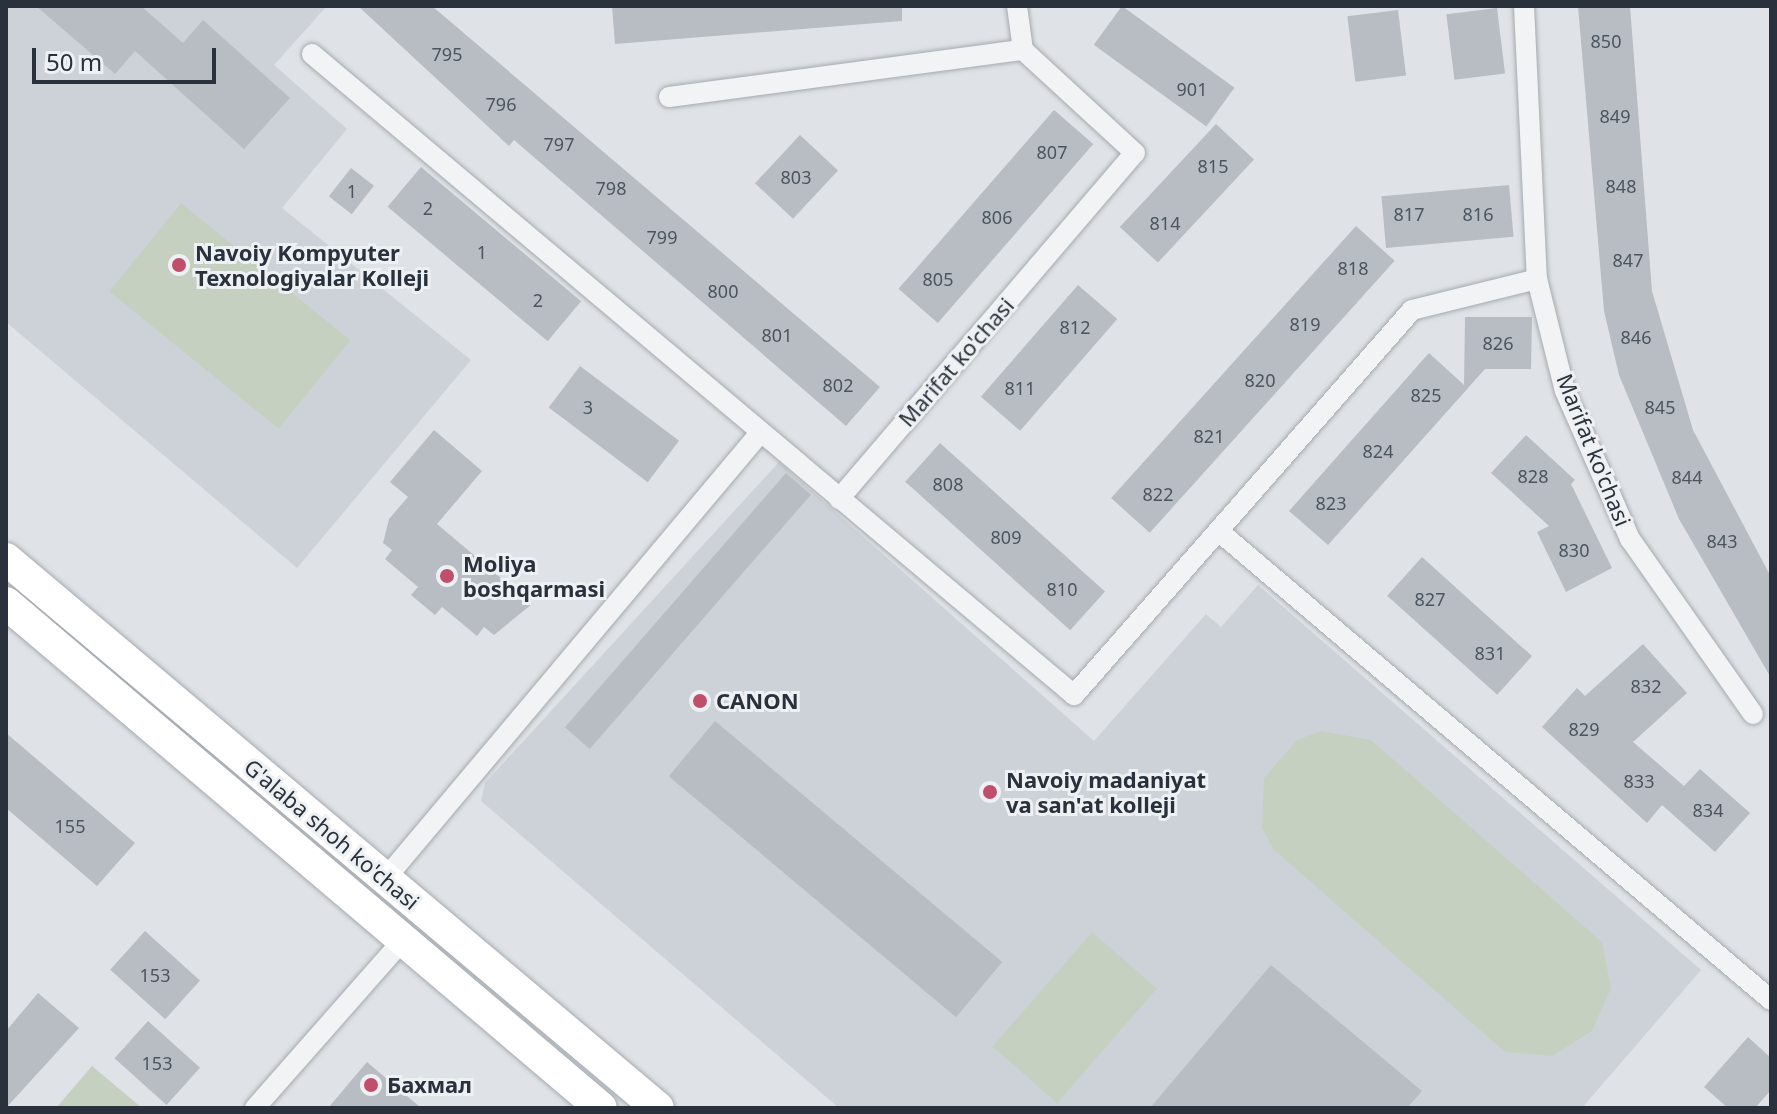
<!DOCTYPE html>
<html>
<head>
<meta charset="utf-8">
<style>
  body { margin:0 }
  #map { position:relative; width:1777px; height:1114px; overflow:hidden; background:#dfe3e7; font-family:"Noto Sans",sans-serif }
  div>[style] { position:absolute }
  .built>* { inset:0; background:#cdd2d8 }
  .green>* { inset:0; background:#c6d0c1; transform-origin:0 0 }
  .building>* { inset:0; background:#b7bdc3; transform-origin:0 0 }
  .roads { filter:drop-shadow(0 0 2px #a5aab0) drop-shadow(0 0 2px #a5aab0) }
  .minor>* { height:20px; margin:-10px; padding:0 10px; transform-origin:10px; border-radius:10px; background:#f1f3f5 }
  .primary>* { height:32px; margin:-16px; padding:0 16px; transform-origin:16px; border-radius:16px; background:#fff }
  .dots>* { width:22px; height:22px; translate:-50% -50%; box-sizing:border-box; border:4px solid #eef1f4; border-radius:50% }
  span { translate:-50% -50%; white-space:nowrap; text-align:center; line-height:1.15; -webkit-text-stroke:6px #eef1f4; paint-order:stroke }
  .number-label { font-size:18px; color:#4c555e }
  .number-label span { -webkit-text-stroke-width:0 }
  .poi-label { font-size:22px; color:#29323c; font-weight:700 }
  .left { translate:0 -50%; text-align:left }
  .street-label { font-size:22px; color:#29323c }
  .frame { position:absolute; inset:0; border:8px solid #29323c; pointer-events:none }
  .scale { position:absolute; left:32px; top:48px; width:184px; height:36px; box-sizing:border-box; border:4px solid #29323c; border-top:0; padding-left:10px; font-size:24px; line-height:28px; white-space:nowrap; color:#29323c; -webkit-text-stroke:6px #eef1f4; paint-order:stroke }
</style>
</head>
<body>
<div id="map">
  <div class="built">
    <i style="clip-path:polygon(6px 6px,327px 6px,274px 65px,347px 129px,282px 208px,471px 360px,297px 568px,6px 322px)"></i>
    <i style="clip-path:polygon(779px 462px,1094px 741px,1206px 614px,1221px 627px,1258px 585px,1701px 970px,1582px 1108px,839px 1108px,481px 801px,485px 783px)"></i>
  </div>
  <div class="green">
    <i style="left:181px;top:203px;width:218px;height:114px;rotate:39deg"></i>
    <i style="clip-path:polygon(1321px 731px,1371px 740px,1602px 942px,1611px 988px,1592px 1031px,1552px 1056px,1505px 1052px,1274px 850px,1262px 828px,1264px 778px,1297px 740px)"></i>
    <i style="left:1092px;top:932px;width:86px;height:152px;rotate:41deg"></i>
    <i style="clip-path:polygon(92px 1066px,142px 1108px,56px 1108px)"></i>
  </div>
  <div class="building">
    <i style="clip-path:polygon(36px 6px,141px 6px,183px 43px,203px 20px,290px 98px,244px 149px,135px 51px,115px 74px)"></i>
    <i style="clip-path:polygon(358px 6px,432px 6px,880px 387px,846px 426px,514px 140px,509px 146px)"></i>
    <i style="clip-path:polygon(612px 6px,902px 6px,902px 21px,615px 44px)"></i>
    <i style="left:1122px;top:6px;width:139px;height:48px;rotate:36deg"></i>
    <i style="clip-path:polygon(1578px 6px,1630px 6px,1652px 291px,1693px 430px,1771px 577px,1771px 678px,1679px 519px,1619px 375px,1604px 311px)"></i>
    <i style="left:1497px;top:8px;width:66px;height:51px;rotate:83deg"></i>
    <i style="left:1398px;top:10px;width:66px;height:51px;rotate:83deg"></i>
    <i style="left:1054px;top:110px;width:52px;height:237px;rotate:41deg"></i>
    <i style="left:1216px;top:124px;width:52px;height:141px;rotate:43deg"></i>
    <i style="left:800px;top:135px;width:52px;height:66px;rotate:43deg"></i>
    <i style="left:421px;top:167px;width:209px;height:52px;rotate:40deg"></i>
    <i style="left:351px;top:168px;width:29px;height:36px;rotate:38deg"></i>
    <i style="left:1509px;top:185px;width:52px;height:128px;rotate:85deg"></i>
    <i style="left:1356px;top:226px;width:52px;height:366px;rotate:42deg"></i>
    <i style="left:1078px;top:285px;width:52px;height:148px;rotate:41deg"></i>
    <i style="clip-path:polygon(1465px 317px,1532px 317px,1531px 369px,1485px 369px,1328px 545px,1289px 511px,1429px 353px,1464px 385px)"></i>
    <i style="left:580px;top:366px;width:124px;height:52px;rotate:37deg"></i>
    <i style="clip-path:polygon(434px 430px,482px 471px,437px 524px,532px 604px,494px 635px,484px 627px,477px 636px,442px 607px,435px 615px,411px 595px,418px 587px,385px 559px,392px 550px,383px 543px,389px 519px,408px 497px,390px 482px)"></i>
    <i style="clip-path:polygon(1526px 435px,1575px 480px,1571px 484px,1612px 568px,1566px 592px,1537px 532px,1549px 526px,1491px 473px)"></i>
    <i style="left:940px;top:443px;width:222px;height:52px;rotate:42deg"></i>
    <i style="left:786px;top:473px;width:33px;height:337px;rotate:41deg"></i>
    <i style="left:1422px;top:557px;width:148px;height:52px;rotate:42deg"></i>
    <i style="clip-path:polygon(1643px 644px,1687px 693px,1633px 742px,1684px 786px,1700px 769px,1750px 813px,1715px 852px,1662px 805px,1647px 823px,1542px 727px,1577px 688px,1585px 696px)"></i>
    <i style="left:715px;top:721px;width:375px;height:72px;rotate:40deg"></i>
    <i style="clip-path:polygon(6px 733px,135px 843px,97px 886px,6px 808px)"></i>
    <i style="left:145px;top:931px;width:74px;height:52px;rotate:42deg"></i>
    <i style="clip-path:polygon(1271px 965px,1422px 1091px,1407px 1108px,1150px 1108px)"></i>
    <i style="clip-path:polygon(38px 993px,79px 1028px,6px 1108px,6px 1031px)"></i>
    <i style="left:148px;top:1021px;width:70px;height:50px;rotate:42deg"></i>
    <i style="clip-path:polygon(1748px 1037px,1771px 1058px,1771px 1090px,1755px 1108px,1728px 1108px,1704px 1087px)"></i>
    <i style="clip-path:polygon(367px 1062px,421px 1108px,328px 1108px)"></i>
  </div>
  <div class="roads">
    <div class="minor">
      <i style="left:1524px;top:6px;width:273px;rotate:87.3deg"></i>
      <i style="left:1537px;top:279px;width:115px;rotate:76deg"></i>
      <i style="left:1565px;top:391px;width:162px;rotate:66.3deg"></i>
      <i style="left:1630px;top:539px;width:214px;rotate:54.9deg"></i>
      <i style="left:312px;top:54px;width:996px;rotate:40.07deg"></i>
      <i style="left:1074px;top:695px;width:512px;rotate:-48.72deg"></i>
      <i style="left:1412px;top:310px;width:129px;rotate:-13.9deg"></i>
      <i style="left:669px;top:97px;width:357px;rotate:-7.6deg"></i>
      <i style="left:839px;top:499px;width:455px;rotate:-49.5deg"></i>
      <i style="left:1135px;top:153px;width:152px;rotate:-137.4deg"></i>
      <i style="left:1023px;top:50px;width:44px;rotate:-97.8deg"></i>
      <i style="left:1222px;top:534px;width:720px;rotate:40.33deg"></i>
      <i style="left:385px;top:879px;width:583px;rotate:-49.94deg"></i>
      <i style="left:255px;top:1108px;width:224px;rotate:-48.6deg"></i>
    </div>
    <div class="primary">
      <i style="left:6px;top:559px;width:852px;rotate:40.1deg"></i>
      <i style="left:6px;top:603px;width:780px;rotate:40.32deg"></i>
    </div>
  </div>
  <div class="dots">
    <i style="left:179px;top:265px;background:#c04f6c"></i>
    <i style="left:447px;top:576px;background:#c04f6c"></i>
    <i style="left:700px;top:701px;background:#c04f6c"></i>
    <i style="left:990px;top:792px;background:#c04f6c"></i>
    <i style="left:371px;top:1085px;background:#c04f6c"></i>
  </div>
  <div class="number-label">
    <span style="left:1606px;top:41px">850</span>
    <span style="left:447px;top:54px">795</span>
    <span style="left:1192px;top:89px">901</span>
    <span style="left:501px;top:104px">796</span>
    <span style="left:1615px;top:116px">849</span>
    <span style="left:559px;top:144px">797</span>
    <span style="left:1052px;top:152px">807</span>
    <span style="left:1213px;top:166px">815</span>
    <span style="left:796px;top:177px">803</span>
    <span style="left:1621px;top:186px">848</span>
    <span style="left:611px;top:188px">798</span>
    <span style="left:352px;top:191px">1</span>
    <span style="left:428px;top:208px">2</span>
    <span style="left:1409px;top:214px">817</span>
    <span style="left:1478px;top:214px">816</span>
    <span style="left:997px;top:217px">806</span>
    <span style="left:1165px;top:223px">814</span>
    <span style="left:662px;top:237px">799</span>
    <span style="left:482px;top:252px">1</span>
    <span style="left:1628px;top:260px">847</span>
    <span style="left:1353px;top:268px">818</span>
    <span style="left:938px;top:279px">805</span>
    <span style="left:723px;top:291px">800</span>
    <span style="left:538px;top:300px">2</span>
    <span style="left:1305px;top:324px">819</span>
    <span style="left:1075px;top:327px">812</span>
    <span style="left:777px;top:335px">801</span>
    <span style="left:1636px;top:337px">846</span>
    <span style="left:1498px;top:343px">826</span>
    <span style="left:1260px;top:380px">820</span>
    <span style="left:838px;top:385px">802</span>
    <span style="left:1020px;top:388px">811</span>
    <span style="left:1426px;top:395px">825</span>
    <span style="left:588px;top:407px">3</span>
    <span style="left:1660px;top:407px">845</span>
    <span style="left:1209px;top:436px">821</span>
    <span style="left:1378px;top:451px">824</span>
    <span style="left:1533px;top:476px">828</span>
    <span style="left:1687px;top:477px">844</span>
    <span style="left:948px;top:484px">808</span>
    <span style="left:1158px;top:494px">822</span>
    <span style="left:1331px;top:503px">823</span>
    <span style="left:1006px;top:537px">809</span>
    <span style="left:1722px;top:541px">843</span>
    <span style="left:1574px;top:550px">830</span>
    <span style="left:1062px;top:589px">810</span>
    <span style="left:1430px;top:599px">827</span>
    <span style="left:1490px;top:653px">831</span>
    <span style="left:1646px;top:686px">832</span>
    <span style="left:1584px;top:729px">829</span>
    <span style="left:1639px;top:781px">833</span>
    <span style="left:1708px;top:810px">834</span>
    <span style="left:70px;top:826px">155</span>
    <span style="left:155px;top:975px">153</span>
    <span style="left:157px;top:1063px">153</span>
  </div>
  <div class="poi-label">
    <span class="left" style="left:195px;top:265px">Navoiy Kompyuter<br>Texnologiyalar Kolleji</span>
    <span class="left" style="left:463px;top:576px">Moliya<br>boshqarmasi</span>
    <span class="left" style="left:716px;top:701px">CANON</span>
    <span class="left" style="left:1006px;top:792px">Navoiy madaniyat<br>va san'at kolleji</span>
    <span class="left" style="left:387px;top:1085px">Бахмал</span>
  </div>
  <div class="street-label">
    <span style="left:956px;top:362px;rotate:-49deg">Marifat ko'chasi</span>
    <span style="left:1594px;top:450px;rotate:68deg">Marifat ko'chasi</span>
    <span style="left:332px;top:834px;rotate:40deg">G'alaba shoh ko'chasi</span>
  </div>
  <div class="frame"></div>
  <div class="scale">50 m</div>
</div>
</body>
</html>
